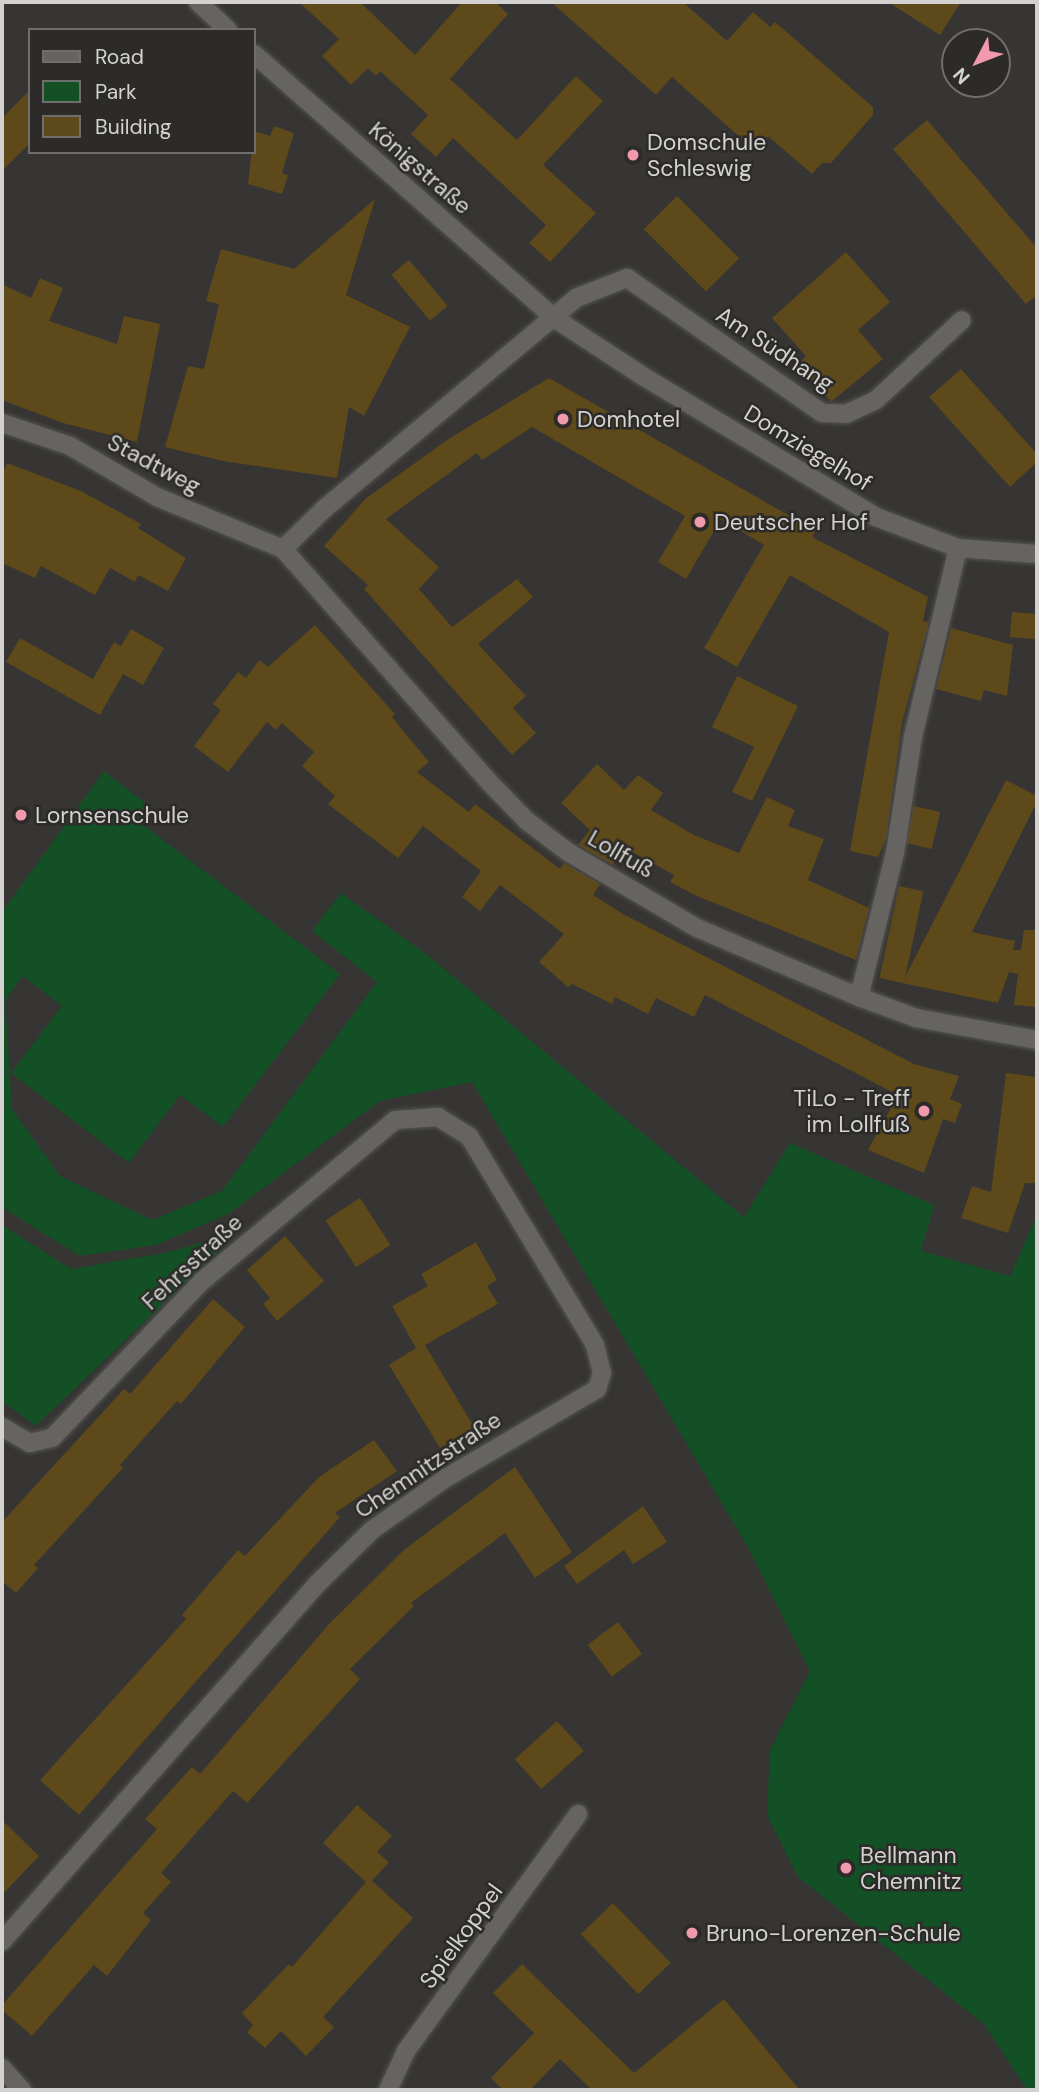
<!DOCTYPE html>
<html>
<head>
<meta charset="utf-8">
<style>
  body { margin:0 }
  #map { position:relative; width:1039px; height:2092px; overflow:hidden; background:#363533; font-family:"DM Sans",sans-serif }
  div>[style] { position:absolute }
  .green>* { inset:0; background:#145025 }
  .building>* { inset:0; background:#5d4919; transform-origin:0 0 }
  .roads { filter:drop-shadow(0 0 2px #545351) drop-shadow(0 0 2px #545351) }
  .minor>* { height:18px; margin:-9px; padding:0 9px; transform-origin:9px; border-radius:9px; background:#666461 }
  .tertiary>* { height:18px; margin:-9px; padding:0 9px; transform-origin:9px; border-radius:9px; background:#666461 }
  .dots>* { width:19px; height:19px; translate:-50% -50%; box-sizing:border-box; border:4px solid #2c2b29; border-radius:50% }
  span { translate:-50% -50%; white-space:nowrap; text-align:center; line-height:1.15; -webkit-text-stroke:5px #2c2b29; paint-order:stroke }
  .poi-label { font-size:23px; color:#d3d2d0 }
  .left { translate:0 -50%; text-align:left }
  .right { translate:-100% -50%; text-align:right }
  .street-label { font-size:23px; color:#d3d2d0 }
  .frame { position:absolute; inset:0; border:4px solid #d3d2d0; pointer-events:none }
  .legend { position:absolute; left:28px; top:28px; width:228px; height:126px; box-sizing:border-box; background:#2c2b29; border:2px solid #6f6e6c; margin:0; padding:9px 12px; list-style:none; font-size:21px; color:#d3d2d0 }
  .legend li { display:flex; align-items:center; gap:14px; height:35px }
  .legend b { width:35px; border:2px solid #6f6e6c }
  .north { position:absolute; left:941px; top:28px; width:70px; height:70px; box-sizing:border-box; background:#2c2b29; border:2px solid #6f6e6c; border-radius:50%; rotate:228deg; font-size:19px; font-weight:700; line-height:28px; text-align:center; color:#d3d2d0 }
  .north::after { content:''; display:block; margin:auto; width:24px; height:32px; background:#f29aad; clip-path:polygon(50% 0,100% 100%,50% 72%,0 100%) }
</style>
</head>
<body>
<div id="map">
  <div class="green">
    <i style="clip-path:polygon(104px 771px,149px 806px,138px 821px,340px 974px,223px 1127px,180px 1095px,129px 1163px,11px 1073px,62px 1006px,23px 976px,5px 1001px,12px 1109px,60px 1176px,152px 1220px,222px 1191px,377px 982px,312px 931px,341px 893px,426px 954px,744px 1217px,790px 1143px,934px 1205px,921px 1251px,1010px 1276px,1037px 1215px,1037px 2090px,1027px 2090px,984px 2024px,798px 1877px,767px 1815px,770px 1750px,810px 1671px,749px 1549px,472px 1082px,380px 1101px,230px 1213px,156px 1245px,80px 1256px,3px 1208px,2px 912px)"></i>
    <i style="clip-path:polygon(2px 1225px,71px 1269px,165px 1253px,237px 1233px,36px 1426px,2px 1401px)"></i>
  </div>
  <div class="building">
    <i style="clip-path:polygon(299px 2px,360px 2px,415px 55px,462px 2px,495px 2px,508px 14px,450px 79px,517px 140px,576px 76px,603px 101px,543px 165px,596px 213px,550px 262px,529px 243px,546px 225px,453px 138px,436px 157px,411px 134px,428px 115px,380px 71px,376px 76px,368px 68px,351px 85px,322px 56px,339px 39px)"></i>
    <i style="clip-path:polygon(551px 2px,683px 2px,727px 41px,753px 12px,770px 27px,775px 22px,873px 107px,873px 115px,831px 163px,822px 163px,812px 174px,769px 137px,742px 139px,672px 77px,656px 95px)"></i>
    <i style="clip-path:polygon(888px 2px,961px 2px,940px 35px)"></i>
    <i style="clip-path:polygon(30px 90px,30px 143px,2px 171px,2px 118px)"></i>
    <i style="clip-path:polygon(927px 120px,1037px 248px,1037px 295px,1026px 304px,893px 149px)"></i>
    <i style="clip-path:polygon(274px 126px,294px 133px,282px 173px,288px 175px,282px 194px,248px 184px,254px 131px,270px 136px)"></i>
    <i style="left:677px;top:196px;width:88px;height:47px;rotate:45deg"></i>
    <i style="clip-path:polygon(375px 199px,346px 295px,410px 327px,364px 416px,349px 407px,337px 478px,223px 461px,165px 447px,188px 366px,204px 369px,219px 304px,206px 301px,221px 249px,294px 269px)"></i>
    <i style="clip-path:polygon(846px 252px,890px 302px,858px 330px,883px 359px,831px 402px,798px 364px,806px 356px,772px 318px)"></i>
    <i style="left:409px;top:260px;width:60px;height:23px;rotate:50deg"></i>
    <i style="clip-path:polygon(40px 278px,63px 288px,49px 321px,117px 344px,124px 316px,160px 324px,137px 442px,63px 423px,2px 400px,2px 284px,31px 298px)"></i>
    <i style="clip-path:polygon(961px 369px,1037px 454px,1037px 462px,1010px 487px,929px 397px)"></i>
    <i style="clip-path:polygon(549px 378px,816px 531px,812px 537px,928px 597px,923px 621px,929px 622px,902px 723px,886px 839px,878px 857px,850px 851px,889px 632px,790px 575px,737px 667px,704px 648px,764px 545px,721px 519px,686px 579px,658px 562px,685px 516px,532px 427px,482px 460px,477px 453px,386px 519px,439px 567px,419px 589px,452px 627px,517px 579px,533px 597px,478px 644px,526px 696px,513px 708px,536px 733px,512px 755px,364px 589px,368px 585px,324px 546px,365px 499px,450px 438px)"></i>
    <i style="clip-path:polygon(7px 463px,81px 491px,141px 524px,138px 528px,186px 558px,168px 591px,138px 575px,135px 582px,110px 568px,95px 595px,41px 566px,35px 578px,2px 563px,2px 474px)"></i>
    <i style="left:1012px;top:612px;width:25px;height:25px;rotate:5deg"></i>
    <i style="clip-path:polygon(315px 625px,395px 714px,392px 717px,429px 762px,417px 772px,469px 812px,475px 804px,560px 869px,564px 863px,600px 884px,593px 895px,623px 914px,914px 1064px,959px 1076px,950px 1099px,962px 1104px,955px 1123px,943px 1119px,924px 1173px,868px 1150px,898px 1095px,705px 995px,694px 1017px,656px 998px,648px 1014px,615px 997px,612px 1004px,572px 984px,568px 987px,539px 962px,564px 934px,500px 885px,480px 911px,462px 897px,481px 871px,423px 826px,398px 858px,328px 804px,335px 796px,302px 766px,314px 752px,282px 723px,276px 730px,267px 722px,228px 772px,194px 746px,221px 710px,213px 704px,238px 672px,246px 678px,259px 660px,268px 667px)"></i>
    <i style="clip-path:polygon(951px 628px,1013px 645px,1007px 696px,984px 690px,981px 701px,936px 689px)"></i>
    <i style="clip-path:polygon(131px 629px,164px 648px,143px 685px,123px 674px,100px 715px,6px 662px,20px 638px,93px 679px,114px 642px,121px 646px)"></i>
    <i style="clip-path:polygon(737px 676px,798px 706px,752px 801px,732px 792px,754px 747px,712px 727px)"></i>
    <i style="clip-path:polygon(597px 764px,624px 790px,638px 775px,663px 793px,651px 810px,694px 835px,739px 853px,767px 797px,795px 810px,788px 826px,824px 839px,808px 880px,869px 908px,856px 960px,697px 896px,670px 882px,674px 875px,625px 848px,613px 865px,578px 845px,590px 830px,561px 803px)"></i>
    <i style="clip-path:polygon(1006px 780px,1037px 796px,1037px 802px,972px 932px,1015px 941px,1013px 950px,1021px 950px,1024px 930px,1037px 930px,1037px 1007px,1014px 1005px,1018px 974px,1009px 972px,998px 1003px,902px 983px)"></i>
    <i style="left:914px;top:806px;width:27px;height:38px;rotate:13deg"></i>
    <i style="left:899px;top:886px;width:25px;height:94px;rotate:12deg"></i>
    <i style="clip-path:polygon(1006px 1073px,1037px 1077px,1037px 1183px,1025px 1183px,1008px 1233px,961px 1218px,972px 1186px,991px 1192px)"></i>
    <i style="left:360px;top:1198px;width:56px;height:41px;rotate:57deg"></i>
    <i style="clip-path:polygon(285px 1236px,324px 1281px,277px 1321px,263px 1304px,270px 1298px,247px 1270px)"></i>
    <i style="clip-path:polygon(476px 1242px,497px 1280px,487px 1286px,498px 1304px,425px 1345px,474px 1427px,440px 1448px,389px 1365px,416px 1348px,392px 1306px,428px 1286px,421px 1274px)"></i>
    <i style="clip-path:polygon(213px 1299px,245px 1327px,181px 1404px,177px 1401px,120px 1465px,123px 1468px,34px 1565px,38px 1568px,16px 1593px,2px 1581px,2px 1522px,124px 1389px,130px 1394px)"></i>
    <i style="clip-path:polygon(374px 1440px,397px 1471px,335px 1513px,340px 1517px,79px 1815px,40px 1780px,186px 1619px,182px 1615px,238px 1550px,245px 1556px,319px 1477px)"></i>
    <i style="clip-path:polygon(515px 1467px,572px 1552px,535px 1578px,505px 1533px,411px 1603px,414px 1606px,350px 1669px,360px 1679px,247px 1803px,233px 1791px,161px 1873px,171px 1882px,143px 1913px,151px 1920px,107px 1976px,94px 1965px,32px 2036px,2px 2010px,2px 2005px,157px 1829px,145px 1819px,192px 1767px,200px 1774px,330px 1623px,405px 1549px)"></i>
    <i style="clip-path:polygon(643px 1506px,667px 1542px,633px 1564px,624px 1550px,577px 1584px,564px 1566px)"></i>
    <i style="left:618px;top:1622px;width:40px;height:38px;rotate:53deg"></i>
    <i style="left:557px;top:1721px;width:40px;height:57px;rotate:48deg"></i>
    <i style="clip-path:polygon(357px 1805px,392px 1836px,377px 1852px,389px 1862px,372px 1881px,413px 1918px,323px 2017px,334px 2027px,306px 2056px,281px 2031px,265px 2048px,247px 2032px,253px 2025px,242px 2013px,289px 1964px,292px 1967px,366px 1882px,323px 1843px)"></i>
    <i style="clip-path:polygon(2px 1820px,39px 1856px,2px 1895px)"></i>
    <i style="left:613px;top:1903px;width:83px;height:45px;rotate:46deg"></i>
    <i style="clip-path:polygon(522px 1964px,634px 2073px,724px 1999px,800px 2090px,592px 2090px,560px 2059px,530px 2090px,503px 2090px,491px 2078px,534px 2033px,493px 1993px)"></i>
  </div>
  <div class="roads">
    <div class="minor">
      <i style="left:2px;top:423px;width:72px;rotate:18.7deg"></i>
      <i style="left:70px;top:446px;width:101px;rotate:30.4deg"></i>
      <i style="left:157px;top:497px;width:136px;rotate:22.4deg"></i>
      <i style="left:283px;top:549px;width:312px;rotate:48.5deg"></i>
      <i style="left:490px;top:783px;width:53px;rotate:45.8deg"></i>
      <i style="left:527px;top:821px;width:51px;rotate:37.1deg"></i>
      <i style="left:568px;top:852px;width:150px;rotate:30.5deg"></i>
      <i style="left:697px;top:928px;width:176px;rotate:23.1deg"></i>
      <i style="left:859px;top:997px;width:61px;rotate:20.2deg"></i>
      <i style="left:916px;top:1018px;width:123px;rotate:10.3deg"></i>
      <i style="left:283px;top:549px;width:57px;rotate:-44.3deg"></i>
      <i style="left:324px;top:509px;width:329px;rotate:-39.9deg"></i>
      <i style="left:576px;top:298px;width:55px;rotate:-21.4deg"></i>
      <i style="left:627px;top:278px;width:237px;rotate:34.7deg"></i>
      <i style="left:822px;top:413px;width:24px;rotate:2deg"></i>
      <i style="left:846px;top:414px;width:33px;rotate:-25deg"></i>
      <i style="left:876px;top:400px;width:117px;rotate:-42.9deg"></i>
      <i style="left:859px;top:997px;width:148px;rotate:-76deg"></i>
      <i style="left:895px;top:853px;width:117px;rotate:-81.2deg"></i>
      <i style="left:913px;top:737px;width:194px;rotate:-76.6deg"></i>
      <i style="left:2px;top:1427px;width:32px;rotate:30deg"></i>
      <i style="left:30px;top:1443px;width:23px;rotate:-13deg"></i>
      <i style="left:52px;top:1438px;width:217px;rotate:-46.3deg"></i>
      <i style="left:202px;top:1281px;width:251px;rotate:-39.8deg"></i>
      <i style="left:395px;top:1120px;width:43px;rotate:-4deg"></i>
      <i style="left:438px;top:1117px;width:36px;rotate:32deg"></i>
      <i style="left:469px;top:1136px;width:244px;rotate:58.9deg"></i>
      <i style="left:595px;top:1345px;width:29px;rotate:76deg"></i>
      <i style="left:602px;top:1373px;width:17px;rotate:107deg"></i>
      <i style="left:597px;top:1389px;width:175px;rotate:149.5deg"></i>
      <i style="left:446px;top:1478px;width:90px;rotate:144.9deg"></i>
      <i style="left:372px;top:1530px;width:76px;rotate:135.5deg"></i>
      <i style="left:318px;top:1583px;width:478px;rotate:131.4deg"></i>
      <i style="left:2px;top:2068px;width:30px;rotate:48deg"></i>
      <i style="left:388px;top:2090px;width:43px;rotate:-65.2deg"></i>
      <i style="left:406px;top:2051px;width:293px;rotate:-54deg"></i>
    </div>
    <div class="tertiary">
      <i style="left:198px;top:2px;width:41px;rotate:43deg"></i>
      <i style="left:254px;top:54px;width:400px;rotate:41.3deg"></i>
      <i style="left:554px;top:318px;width:104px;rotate:33.2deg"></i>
      <i style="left:641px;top:375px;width:275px;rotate:31.1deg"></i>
      <i style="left:876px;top:517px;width:88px;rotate:20.7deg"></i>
      <i style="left:958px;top:548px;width:79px;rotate:4.3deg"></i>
    </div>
  </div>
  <div class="dots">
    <i style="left:633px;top:155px;background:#f29aad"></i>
    <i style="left:563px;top:419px;background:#f29aad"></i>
    <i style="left:700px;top:522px;background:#f29aad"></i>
    <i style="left:21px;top:815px;background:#f29aad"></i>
    <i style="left:924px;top:1111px;background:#f29aad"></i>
    <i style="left:846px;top:1868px;background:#f29aad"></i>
    <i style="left:692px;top:1933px;background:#f29aad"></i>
  </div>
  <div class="poi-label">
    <span class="left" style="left:647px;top:155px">Domschule<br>Schleswig</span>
    <span class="left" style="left:577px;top:419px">Domhotel</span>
    <span class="left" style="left:714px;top:522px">Deutscher Hof</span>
    <span class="left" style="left:35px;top:815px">Lornsenschule</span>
    <span class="right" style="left:910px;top:1111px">TiLo - Treff<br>im Lollfuß</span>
    <span class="left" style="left:860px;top:1868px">Bellmann<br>Chemnitz</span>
    <span class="left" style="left:706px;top:1933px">Bruno-Lorenzen-Schule</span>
  </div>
  <div class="street-label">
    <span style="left:420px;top:168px;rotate:41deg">Königstraße</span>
    <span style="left:775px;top:349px;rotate:33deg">Am Südhang</span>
    <span style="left:808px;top:448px;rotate:31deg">Domziegelhof</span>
    <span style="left:154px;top:464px;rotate:28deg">Stadtweg</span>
    <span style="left:621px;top:854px;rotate:30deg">Lollfuß</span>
    <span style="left:192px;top:1262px;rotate:-43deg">Fehrsstraße</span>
    <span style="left:428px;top:1465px;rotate:-34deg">Chemnitzstraße</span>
    <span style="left:461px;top:1936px;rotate:-54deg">Spielkoppel</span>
  </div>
  <div class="frame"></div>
  <ul class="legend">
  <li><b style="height:9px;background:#666461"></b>Road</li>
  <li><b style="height:19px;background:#145025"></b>Park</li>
  <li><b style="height:19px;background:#5d4919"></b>Building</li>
  </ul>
  <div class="north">N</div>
</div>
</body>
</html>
